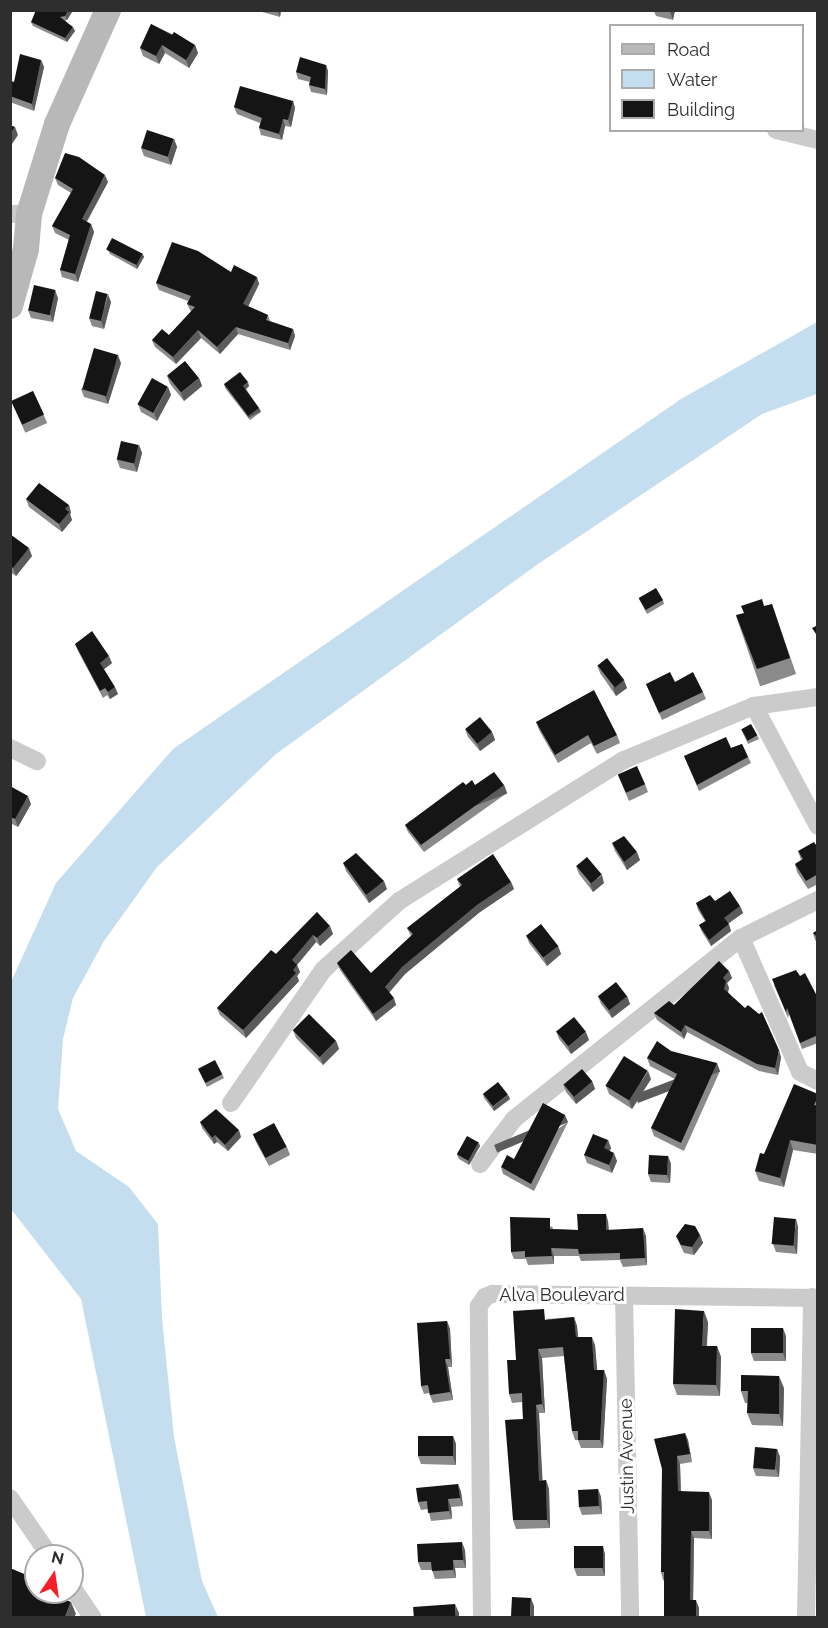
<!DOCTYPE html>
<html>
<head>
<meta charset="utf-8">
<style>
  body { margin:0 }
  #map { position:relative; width:828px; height:1628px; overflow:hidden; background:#fff; font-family:Raleway,sans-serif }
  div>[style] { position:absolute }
  .water>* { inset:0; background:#c4ddef }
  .street>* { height:18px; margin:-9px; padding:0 9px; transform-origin:9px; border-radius:9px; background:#cbcbcb }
  .secondary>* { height:26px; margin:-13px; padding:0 13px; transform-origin:13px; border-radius:13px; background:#b8b8b8 }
  .wall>* { inset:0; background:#8a8a8a; transform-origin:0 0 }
  .shaded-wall>* { inset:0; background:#5b5b5b; transform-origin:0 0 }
  .building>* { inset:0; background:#151515; transform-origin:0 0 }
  span { translate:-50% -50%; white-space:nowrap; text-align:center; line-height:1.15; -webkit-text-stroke:6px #fff; paint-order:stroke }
  .street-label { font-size:18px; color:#2e2e2e }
  .frame { position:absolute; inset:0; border:12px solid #2e2e2e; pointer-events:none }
  .legend { position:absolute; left:609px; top:24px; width:195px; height:108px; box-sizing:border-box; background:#fff; border:2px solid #ababab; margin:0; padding:8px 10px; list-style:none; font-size:18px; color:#2e2e2e }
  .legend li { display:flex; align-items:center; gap:12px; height:30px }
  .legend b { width:30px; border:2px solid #ababab }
  .north { position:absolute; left:24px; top:1544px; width:60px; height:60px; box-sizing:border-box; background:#fff; border:2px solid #ababab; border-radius:50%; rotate:13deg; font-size:16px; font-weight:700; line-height:24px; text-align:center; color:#2e2e2e }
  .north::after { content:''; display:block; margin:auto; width:21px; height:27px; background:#f61f28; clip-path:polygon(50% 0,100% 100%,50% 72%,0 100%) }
</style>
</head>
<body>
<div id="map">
  <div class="water">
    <i style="clip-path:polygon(817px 322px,817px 394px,762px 414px,538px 564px,276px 754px,157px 867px,104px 941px,73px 998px,63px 1039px,58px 1109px,76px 1151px,129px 1187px,158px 1224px,162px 1318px,174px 1437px,202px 1581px,218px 1617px,146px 1617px,81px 1299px,11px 1209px,11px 982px,56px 883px,173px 749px,681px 399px)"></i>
  </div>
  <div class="street">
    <i style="left:776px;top:130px;width:43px;rotate:13.4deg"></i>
    <i style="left:10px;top:214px;width:19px"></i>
    <i style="left:754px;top:706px;width:136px;rotate:61.9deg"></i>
    <i style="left:10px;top:748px;width:30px;rotate:26deg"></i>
    <i style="left:741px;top:938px;width:146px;rotate:66.2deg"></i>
    <i style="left:800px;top:1072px;width:20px;rotate:27deg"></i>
    <i style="left:231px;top:1103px;width:162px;rotate:-55.3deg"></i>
    <i style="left:323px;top:970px;width:103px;rotate:-42.2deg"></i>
    <i style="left:399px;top:901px;width:266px;rotate:-32.1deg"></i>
    <i style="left:624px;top:760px;width:141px;rotate:-22.6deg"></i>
    <i style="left:754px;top:706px;width:65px;rotate:-8deg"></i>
    <i style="left:480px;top:1164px;width:56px;rotate:-52.9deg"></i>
    <i style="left:514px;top:1119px;width:290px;rotate:-38.6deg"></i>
    <i style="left:741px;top:938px;width:86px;rotate:-26.3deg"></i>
    <i style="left:624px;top:1295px;width:323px;rotate:88.9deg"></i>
    <i style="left:10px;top:1498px;width:70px;rotate:55.4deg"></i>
    <i style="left:72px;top:1587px;width:37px;rotate:56deg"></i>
    <i style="left:482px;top:1618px;width:312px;rotate:-90.6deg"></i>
    <i style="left:479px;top:1306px;width:11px;rotate:-56deg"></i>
    <i style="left:485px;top:1297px;width:8px;rotate:-23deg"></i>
    <i style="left:492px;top:1294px;width:326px;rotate:0.7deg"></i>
    <i style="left:806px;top:1618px;width:321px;rotate:-88.9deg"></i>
  </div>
  <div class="secondary">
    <i style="left:10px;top:306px;width:59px;rotate:-74.3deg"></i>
    <i style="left:26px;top:249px;width:35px;rotate:-85deg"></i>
    <i style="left:29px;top:214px;width:94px;rotate:-72.7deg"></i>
    <i style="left:57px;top:124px;width:125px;rotate:-65.9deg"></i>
  </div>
  <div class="wall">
    <i style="clip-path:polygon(255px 10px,281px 10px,280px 17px)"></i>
    <i style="clip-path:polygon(675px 10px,673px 20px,656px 16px,654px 11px)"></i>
    <i style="clip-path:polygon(72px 12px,67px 20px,65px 21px,75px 31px,67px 42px,33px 26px,31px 22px)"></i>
    <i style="clip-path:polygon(151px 24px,195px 45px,198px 53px,189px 68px,165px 53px,159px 64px,143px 56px,140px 48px)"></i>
    <i style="clip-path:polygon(41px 60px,44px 67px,34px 111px,10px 102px,10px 81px,14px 82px)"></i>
    <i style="clip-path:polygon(326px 65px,328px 71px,327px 95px,311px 92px,309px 85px,310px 82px,298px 79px,296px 72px)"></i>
    <i style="clip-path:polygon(293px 101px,295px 108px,291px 127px,285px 126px,282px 140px,261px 135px,259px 128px,260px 123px,237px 114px,234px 107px)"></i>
    <i style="clip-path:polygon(174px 139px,177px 147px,171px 165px,144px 156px,141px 148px)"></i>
    <i style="clip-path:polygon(55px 178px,108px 182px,87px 222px,91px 224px,94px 232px,78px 282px,62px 277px,60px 270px,69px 240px,55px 233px,52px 226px,71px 193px,58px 185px)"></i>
    <i style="clip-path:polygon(108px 250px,142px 253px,144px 257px,137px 269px,110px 254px)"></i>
    <i style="clip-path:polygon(231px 272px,257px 277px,259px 284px,248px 306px,268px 315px,270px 321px,293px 329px,295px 336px,290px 350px,238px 334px,220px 354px,201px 338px,176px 364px,155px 347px,152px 340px,169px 335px,191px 312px,187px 304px,188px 301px,159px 290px,156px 283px)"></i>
    <i style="clip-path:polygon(58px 298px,53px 322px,31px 318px,28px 310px)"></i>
    <i style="clip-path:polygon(111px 302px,104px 329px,92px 326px,89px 318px)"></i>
    <i style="clip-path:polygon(121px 363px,108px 404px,84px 397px,81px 389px)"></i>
    <i style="clip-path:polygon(167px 376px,199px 378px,202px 386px,184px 401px,170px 384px)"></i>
    <i style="clip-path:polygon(224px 384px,249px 386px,246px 389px,259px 408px,261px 412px,250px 420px,225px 388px)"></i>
    <i style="clip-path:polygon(168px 387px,171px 395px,157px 421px,141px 412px,138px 404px)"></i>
    <i style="left:33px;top:391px;width:35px;height:24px;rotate:66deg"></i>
    <i style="clip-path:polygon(139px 445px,142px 453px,137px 472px,120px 468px,117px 460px)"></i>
    <i style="clip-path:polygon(26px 499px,69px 505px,71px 513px,70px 514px,72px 520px,62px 532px,29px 507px)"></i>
    <i style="clip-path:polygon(10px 534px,32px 556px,16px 576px,10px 572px)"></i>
    <i style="clip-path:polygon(639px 599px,663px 600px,664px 604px,647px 614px)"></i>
    <i style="left:772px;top:604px;width:74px;height:38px;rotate:71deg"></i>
    <i style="clip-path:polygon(75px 644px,112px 663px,104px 669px,118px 694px,110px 699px,107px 695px,103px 698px,78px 651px)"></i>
    <i style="clip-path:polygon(597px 665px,627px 688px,616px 696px,600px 673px)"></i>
    <i style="clip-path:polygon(675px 682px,703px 692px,706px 699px,662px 720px,646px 684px)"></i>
    <i style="clip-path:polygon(536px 722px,617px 735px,620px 743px,597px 754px,591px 743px,558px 763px,539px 730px)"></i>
    <i style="clip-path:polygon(465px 729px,492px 732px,495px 740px,480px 751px,468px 737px)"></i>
    <i style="clip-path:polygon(741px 729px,757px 735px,759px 739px,748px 744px)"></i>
    <i style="clip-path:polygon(742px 744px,751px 763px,699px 791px,684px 756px,731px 748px)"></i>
    <i style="clip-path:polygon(618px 775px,645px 784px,648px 792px,629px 801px)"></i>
    <i style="clip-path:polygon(466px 785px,504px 785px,507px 793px,424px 852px,408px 832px,405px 825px)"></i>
    <i style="clip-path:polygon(10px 786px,31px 804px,18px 827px,10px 823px)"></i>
    <i style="clip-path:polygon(612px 843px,640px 860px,627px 870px,615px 851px)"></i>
    <i style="clip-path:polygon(818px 848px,818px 884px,808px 889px,797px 872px,795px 864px,801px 860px,798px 851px)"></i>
    <i style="clip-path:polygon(343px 863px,387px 889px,369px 903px,346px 871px)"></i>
    <i style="clip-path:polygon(576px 866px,604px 883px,593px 892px,579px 874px)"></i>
    <i style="clip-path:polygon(457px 879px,511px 882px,514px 889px,480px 912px,405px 974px,389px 992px,396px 1005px,376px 1021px,340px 970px,337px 963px,371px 973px,411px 936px,407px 928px,460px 887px)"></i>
    <i style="clip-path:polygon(715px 901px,740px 906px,743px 913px,728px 924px,731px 931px,711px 946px,702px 932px,699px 925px,705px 921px,698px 910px,696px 903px)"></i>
    <i style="clip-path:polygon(317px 912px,333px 934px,320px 946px,316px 942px,297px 965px,300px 972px,297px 976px,299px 981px,246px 1038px,220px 1015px,217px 1008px,276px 954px)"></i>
    <i style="clip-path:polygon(818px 930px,818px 943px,815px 940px,813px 933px)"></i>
    <i style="clip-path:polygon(526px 935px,558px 946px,561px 954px,547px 966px,529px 943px)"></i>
    <i style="clip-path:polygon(729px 971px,732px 978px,727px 983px,729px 988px,728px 992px,781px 1057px,778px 1075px,759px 1071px,687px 1032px,684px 1039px,657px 1020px,654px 1013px,674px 1005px)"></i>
    <i style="clip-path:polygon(800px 976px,818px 998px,818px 1043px,802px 1049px,789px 1014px,788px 1018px,774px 985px)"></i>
    <i style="clip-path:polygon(598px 996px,627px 996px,630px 1004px,612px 1018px,601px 1004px)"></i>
    <i style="clip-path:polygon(293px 1030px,336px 1041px,339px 1049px,323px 1065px,296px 1038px)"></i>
    <i style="clip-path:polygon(556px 1031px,589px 1040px,571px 1054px,559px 1039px)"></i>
    <i style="clip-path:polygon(671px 1051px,720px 1071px,684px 1151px,654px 1136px,651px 1128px,675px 1079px,650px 1066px,647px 1058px)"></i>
    <i style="clip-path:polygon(198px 1069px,222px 1074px,224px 1078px,207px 1087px)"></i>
    <i style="clip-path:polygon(651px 1079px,632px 1109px,609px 1094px,606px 1086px)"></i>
    <i style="clip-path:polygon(592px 1081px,595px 1089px,576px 1104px,566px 1092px,563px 1084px)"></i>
    <i style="clip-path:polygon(483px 1094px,508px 1095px,510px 1099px,494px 1111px,484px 1098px)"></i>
    <i style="clip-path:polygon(818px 1094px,818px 1154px,793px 1150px,784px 1187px,759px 1181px,755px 1171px,764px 1154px)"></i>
    <i style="clip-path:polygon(200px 1122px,241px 1137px,228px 1151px,217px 1142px,214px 1144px,202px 1128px)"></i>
    <i style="clip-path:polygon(568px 1122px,534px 1191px,503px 1174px,501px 1167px,514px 1159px)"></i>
    <i style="clip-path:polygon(253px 1134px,287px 1147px,290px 1155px,269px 1166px,256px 1142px)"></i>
    <i style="clip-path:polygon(608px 1140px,611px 1148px,610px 1151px,617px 1161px,612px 1173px,587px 1163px,584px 1155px)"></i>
    <i style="clip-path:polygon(478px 1142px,480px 1146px,469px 1165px,459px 1159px,457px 1155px)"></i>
    <i style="clip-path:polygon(668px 1156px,671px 1164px,670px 1183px,651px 1182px,648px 1174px)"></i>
    <i style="clip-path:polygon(608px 1221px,609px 1230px,646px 1236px,647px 1265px,623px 1267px,620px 1260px,581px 1261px,579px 1256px,554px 1256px,554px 1264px,528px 1265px,526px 1259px,514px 1259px,511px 1252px,552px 1226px,553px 1229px,578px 1230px)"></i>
    <i style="clip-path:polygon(798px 1227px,797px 1254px,776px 1252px,773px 1244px)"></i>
    <i style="clip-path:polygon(700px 1235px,703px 1243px,694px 1255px,684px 1253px,676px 1236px)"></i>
    <i style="clip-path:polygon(574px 1317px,577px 1326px,578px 1337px,595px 1345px,597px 1370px,604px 1370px,607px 1379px,603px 1448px,581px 1448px,578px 1440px,575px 1440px,572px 1431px,564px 1356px,542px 1358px,545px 1413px,539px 1413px,542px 1481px,546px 1480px,549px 1489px,550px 1528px,516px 1529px,513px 1520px,523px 1419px,522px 1402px,512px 1403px,509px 1394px,547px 1318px,547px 1319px)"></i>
    <i style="clip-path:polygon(447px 1321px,450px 1329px,452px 1367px,448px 1367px,453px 1400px,433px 1403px,429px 1393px,424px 1394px,421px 1386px)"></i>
    <i style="clip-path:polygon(708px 1322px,707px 1346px,717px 1346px,721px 1357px,720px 1396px,677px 1395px,673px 1384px)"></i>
    <i style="clip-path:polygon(786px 1336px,786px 1361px,754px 1361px,751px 1353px)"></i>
    <i style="clip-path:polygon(784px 1388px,783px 1426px,752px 1425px,747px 1413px,748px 1403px,745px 1403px,741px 1391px)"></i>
    <i style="clip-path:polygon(685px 1433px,688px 1440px,692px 1462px,680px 1464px,681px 1491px,712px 1500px,712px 1539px,694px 1538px,693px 1600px,699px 1608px,663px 1580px,661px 1572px,662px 1469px)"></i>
    <i style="clip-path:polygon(453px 1436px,456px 1444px,456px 1465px,421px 1464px,418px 1456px)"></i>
    <i style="clip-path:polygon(777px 1449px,780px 1457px,779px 1477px,756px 1476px,753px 1468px)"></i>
    <i style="clip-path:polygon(458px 1484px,461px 1492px,463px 1506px,451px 1507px,452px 1519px,431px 1521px,428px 1509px,421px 1510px,418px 1502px)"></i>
    <i style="clip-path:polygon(598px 1489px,601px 1497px,602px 1514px,582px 1515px,579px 1507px)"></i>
    <i style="clip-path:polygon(465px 1550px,466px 1568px,455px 1568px,456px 1578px,435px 1579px,432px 1570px,421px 1570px,418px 1562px)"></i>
    <i style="clip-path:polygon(605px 1554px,605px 1576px,577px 1576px,574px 1568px)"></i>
  </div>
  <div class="shaded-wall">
    <i style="clip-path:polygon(69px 10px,71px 10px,72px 12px,67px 20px,65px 16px)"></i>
    <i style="clip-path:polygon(277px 10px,281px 10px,280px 17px)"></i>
    <i style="clip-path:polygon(671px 10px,675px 10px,673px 20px,670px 12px)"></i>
    <i style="clip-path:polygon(73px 27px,75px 31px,67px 42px,65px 38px)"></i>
    <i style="clip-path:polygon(162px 45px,165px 53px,159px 64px,156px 56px)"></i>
    <i style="clip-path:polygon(195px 45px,198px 53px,189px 68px,186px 60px)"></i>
    <i style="clip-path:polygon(41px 60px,44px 67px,34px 111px,32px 104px)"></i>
    <i style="clip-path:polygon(326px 65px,328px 71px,327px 95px,325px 89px)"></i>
    <i style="clip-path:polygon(293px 101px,295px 108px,291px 127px,288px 120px)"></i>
    <i style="clip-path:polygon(283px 119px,285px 126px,282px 140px,279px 134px)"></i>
    <i style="clip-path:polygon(15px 127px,18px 135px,10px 147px,10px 135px)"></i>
    <i style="clip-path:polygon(174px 139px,177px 147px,171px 165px,168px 157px)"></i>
    <i style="clip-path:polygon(105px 175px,108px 182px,84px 226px,82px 219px)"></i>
    <i style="clip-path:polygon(91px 224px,94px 232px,78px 282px,75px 274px)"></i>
    <i style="clip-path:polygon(142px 253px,144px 257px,137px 269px,136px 265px)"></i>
    <i style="clip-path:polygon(257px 277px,259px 284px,246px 311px,243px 304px)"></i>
    <i style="clip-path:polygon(55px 290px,58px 298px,53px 322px,50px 314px)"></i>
    <i style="clip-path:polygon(108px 294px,111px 302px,104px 329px,101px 321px)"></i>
    <i style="clip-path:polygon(236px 327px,238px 334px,220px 354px,217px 347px)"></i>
    <i style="clip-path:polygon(293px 329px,295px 336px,290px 350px,288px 343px)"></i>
    <i style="clip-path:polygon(198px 330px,201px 338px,176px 364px,173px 357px)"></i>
    <i style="clip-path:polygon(118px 355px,121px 363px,108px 404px,105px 396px)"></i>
    <i style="clip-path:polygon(199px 378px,202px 386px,184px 401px,181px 393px)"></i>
    <i style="clip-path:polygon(248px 382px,249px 386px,245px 390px,243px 386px)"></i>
    <i style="clip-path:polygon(168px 387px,171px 395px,157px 421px,154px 413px)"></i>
    <i style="left:259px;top:408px;width:4px;height:14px;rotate:63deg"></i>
    <i style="clip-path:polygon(139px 445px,142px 453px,137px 472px,134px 464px)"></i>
    <i style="clip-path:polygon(69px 505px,71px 513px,70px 514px,72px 520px,62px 532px,59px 524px,65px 509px)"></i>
    <i style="clip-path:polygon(29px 548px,32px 556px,16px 576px,13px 568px)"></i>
    <i style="clip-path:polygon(109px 656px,112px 663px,103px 670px,100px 663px)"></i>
    <i style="clip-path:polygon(624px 680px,627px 688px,616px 696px,613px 688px)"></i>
    <i style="clip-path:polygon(115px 687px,118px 694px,110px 699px,108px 692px)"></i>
    <i style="clip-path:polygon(492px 732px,495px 740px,480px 751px,477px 743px)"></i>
    <i style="left:504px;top:785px;width:9px;height:102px;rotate:69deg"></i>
    <i style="clip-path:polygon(28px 796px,31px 804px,18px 827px,15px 819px)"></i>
    <i style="clip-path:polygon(637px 852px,640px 860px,627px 870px,624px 862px)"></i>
    <i style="clip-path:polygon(602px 875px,604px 883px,593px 892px,590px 884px)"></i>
    <i style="clip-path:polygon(384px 881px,387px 889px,369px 903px,366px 895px)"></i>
    <i style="clip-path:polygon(511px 882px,514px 889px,480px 912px,405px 974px,388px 994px,385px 987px,402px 967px,477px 905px)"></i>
    <i style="clip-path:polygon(740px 906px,743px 913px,727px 924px,724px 918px)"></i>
    <i style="clip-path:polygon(729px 924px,731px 931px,711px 946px,709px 940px)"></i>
    <i style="clip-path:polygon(330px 926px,333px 934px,320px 946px,317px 938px)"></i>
    <i style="clip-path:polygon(313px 935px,316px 942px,297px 965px,300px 972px,297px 976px,299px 981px,246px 1038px,243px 1030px,293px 970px,292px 960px)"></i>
    <i style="clip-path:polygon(558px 946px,561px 954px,547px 966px,544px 958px)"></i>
    <i style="clip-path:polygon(729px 971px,732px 978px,727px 983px,729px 988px,727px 996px,724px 989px,723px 978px)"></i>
    <i style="clip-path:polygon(627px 996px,630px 1004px,612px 1018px,609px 1010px)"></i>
    <i style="clip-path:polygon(394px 998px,396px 1005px,376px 1021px,373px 1014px)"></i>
    <i style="clip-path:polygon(685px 1025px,687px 1032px,684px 1039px,681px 1032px)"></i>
    <i style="clip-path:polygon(586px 1032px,589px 1040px,571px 1054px,568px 1046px)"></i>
    <i style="clip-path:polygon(336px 1041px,339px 1049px,323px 1065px,320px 1057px)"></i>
    <i style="clip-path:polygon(779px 1050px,781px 1057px,778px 1075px,775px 1068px)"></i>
    <i style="left:717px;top:1063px;width:9px;height:88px;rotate:69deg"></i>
    <i style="clip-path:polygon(648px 1071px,651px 1079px,632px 1109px,629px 1101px)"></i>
    <i style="clip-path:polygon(592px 1081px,595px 1089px,576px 1104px,573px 1096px)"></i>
    <i style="clip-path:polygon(508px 1095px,510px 1099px,494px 1111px,493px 1107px)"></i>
    <i style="left:565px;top:1115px;width:8px;height:77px;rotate:67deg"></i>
    <i style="clip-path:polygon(239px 1130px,241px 1137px,228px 1151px,225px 1145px)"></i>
    <i style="clip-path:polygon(215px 1135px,217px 1142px,214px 1144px,212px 1138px)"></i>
    <i style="clip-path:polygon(608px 1140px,611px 1148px,607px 1156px,604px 1148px)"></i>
    <i style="clip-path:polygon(790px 1140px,793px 1150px,784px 1187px,780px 1178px)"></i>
    <i style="clip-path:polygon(478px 1142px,480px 1146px,469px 1165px,468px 1161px)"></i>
    <i style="clip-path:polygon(614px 1153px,617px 1161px,612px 1173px,609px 1165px)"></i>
    <i style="clip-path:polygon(668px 1156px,671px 1164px,670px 1183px,667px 1175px)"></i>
    <i style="clip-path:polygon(606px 1214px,608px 1221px,609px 1238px,606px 1230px)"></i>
    <i style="clip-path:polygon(796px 1219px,798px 1227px,797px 1254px,794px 1246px)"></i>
    <i style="clip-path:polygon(643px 1228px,646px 1236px,647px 1265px,645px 1258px)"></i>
    <i style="clip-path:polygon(700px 1235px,703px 1243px,694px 1255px,692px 1247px)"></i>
    <i style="clip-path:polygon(551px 1248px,554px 1256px,554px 1264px,552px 1256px)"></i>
    <i style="clip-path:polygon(704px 1311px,708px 1322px,706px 1357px,702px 1346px)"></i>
    <i style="clip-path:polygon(574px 1317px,577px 1326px,579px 1346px,576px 1337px)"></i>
    <i style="clip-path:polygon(447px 1321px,450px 1329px,452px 1367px,450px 1359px)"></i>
    <i style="clip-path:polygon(783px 1328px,786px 1336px,786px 1361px,783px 1353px)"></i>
    <i style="clip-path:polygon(592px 1337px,595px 1345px,598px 1379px,594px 1370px)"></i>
    <i style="clip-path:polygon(717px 1346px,721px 1357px,720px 1396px,716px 1385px)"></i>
    <i style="clip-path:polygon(538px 1349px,542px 1358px,545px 1413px,542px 1404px)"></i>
    <i style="clip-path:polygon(445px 1359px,448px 1367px,453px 1400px,450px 1392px)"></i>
    <i style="clip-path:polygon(604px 1370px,607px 1379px,603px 1448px,600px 1440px)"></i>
    <i style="clip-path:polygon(779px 1376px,784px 1388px,783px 1426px,779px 1414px)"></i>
    <i style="clip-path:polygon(536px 1405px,539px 1413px,543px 1489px,539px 1481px)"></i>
    <i style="clip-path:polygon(685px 1433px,688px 1440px,692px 1462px,690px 1454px)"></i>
    <i style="clip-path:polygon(453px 1436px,456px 1444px,456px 1465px,453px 1457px)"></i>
    <i style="clip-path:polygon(777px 1449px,780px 1457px,779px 1477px,776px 1469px)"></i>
    <i style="clip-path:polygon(677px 1456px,680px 1464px,681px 1499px,678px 1491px)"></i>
    <i style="clip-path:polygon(546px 1480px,549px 1489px,550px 1528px,547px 1520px)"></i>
    <i style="clip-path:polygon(458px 1484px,461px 1492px,463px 1506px,460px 1498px)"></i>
    <i style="clip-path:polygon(598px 1489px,601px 1497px,602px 1514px,599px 1506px)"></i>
    <i style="clip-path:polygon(709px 1492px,712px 1500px,712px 1539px,709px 1531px)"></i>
    <i style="clip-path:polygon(448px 1499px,451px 1507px,452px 1519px,449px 1511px)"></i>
    <i style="clip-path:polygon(691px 1531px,694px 1538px,693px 1608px,690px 1600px)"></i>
    <i style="clip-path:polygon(462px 1542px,465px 1550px,466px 1568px,463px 1560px)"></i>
    <i style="clip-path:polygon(603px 1546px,605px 1554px,605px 1576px,602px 1568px)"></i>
    <i style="clip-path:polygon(453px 1560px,455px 1568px,456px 1578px,453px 1570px)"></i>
    <i style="clip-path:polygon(531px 1598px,534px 1606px,534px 1617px,530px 1617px)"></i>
    <i style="clip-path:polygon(696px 1600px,699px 1608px,699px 1617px,696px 1617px)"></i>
    <i style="clip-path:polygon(71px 1602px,76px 1614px,74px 1617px,65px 1617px)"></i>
    <i style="clip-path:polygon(455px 1604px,459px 1613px,459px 1617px,456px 1617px)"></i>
  </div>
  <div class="building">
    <i style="clip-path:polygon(36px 10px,69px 10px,65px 16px,60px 17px,73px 27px,65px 38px,31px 22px)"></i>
    <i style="clip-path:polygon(151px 24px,172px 35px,174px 32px,195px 45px,186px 60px,162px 45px,156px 56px,140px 48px)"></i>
    <i style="clip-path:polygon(20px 54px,41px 60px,32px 104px,10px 96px,10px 81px,14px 82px)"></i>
    <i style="clip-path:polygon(300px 57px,326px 65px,325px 89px,309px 85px,311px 77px,296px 72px)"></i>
    <i style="clip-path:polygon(240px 86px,293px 101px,288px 120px,283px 119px,279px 134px,259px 128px,262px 118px,234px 107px)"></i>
    <i style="clip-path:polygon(10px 125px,15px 127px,10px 135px)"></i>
    <i style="left:147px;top:130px;width:28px;height:19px;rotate:18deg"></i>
    <i style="clip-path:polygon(65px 153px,79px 157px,105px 175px,82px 219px,91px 224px,75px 274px,60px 270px,70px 235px,52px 226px,73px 189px,55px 178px)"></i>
    <i style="left:112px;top:238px;width:34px;height:13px;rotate:27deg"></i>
    <i style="clip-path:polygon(172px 242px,198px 251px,231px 272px,234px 265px,257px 277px,243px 304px,268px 315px,266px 320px,293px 329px,288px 343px,236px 327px,217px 347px,198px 330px,173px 357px,152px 340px,162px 329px,169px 335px,195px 307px,187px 304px,191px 296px,156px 283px)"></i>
    <i style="left:34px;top:285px;width:22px;height:26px;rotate:13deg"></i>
    <i style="left:96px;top:291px;width:12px;height:28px;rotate:14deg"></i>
    <i style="left:94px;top:348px;width:25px;height:43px;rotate:16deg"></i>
    <i style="left:185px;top:361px;width:22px;height:23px;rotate:51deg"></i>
    <i style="clip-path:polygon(240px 372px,248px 382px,243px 386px,259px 408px,248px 416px,224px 384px)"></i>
    <i style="left:152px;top:378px;width:18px;height:30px;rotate:29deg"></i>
    <i style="left:33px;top:391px;width:26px;height:24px;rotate:65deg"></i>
    <i style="left:121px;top:441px;width:18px;height:19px;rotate:13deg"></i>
    <i style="clip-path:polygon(39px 483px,69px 505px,65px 509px,69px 512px,59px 524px,26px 499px)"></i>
    <i style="clip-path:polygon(10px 534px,29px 548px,13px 568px,10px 566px)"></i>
    <i style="left:656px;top:588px;width:14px;height:20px;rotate:60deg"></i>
    <i style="clip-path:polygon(762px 599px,764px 606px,772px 604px,790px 658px,757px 669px,736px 615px,744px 613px,741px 606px)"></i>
    <i style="clip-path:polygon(818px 625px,818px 637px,812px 628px)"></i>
    <i style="clip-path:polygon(92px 631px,109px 656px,100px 663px,115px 687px,108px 692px,105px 688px,100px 691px,75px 644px)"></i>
    <i style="left:607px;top:658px;width:28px;height:12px;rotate:52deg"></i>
    <i style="clip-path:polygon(670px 672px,675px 682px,693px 672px,703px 692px,659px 713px,646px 684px)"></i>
    <i style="clip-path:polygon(594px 690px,617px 735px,594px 746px,588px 735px,555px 755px,536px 722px)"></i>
    <i style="left:480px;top:717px;width:19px;height:19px;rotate:51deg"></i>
    <i style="left:751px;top:724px;width:13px;height:11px;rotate:61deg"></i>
    <i style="clip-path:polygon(726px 737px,731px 748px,742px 744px,748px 757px,697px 785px,684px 756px)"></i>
    <i style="left:637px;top:766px;width:20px;height:21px;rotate:66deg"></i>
    <i style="clip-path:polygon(494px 772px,504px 785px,421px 845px,405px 825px,463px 782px,466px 785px,472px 780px,475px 785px)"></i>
    <i style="clip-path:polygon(10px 786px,28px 796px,15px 819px,10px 817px)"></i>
    <i style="clip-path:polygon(624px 836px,637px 852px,624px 862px,612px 843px)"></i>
    <i style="clip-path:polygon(814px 842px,818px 848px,818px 874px,806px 881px,795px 864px,803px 859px,798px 851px)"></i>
    <i style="clip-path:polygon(356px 853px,384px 881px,366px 895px,343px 863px)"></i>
    <i style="clip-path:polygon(493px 854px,511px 882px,477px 905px,402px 967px,385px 987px,394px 998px,373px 1014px,337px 963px,351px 950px,371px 973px,413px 934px,407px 928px,462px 885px,457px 879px)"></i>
    <i style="left:587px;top:857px;width:23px;height:14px;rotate:50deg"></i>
    <i style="clip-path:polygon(730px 891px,740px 906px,724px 918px,729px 924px,709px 940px,699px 925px,706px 921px,696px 903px,710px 895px,715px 901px)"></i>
    <i style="clip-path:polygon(317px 912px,330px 926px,317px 938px,313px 935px,292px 960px,297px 965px,293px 970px,296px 973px,243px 1030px,217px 1008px,271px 950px,276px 954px)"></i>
    <i style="left:541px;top:924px;width:28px;height:19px;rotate:52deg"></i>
    <i style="clip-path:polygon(818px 930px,818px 938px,813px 933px)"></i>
    <i style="clip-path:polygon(719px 961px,729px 971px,723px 978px,726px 981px,724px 989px,745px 1008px,748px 1005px,759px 1014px,762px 1012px,779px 1050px,775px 1068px,757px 1064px,685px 1025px,681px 1032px,654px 1013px,669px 1001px,674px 1005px)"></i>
    <i style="clip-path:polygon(796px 970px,800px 976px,805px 973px,818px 998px,818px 1035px,800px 1043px,787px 1008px,786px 1012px,772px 979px)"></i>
    <i style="left:616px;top:982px;width:18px;height:23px;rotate:52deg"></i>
    <i style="left:309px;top:1014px;width:38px;height:23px;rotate:45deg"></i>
    <i style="left:574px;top:1017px;width:19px;height:23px;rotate:51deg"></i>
    <i style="clip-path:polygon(657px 1041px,671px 1051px,717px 1063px,681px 1143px,651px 1128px,677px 1074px,647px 1058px)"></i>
    <i style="left:624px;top:1056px;width:28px;height:35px;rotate:32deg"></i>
    <i style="left:215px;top:1060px;width:16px;height:19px;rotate:63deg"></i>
    <i style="left:582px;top:1069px;width:16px;height:24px;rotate:50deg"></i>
    <i style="left:498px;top:1082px;width:16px;height:19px;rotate:52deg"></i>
    <i style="clip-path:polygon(794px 1084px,818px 1094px,818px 1097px,814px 1105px,818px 1106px,818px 1145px,790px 1140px,780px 1178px,755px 1171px,760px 1153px,764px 1154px)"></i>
    <i style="clip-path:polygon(543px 1103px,565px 1115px,531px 1184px,501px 1167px,507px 1155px,514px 1159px)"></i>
    <i style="clip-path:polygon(216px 1109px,239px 1130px,225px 1145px,215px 1135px,212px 1138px,200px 1122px)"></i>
    <i style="left:274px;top:1123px;width:27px;height:24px;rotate:62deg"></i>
    <i style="clip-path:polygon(593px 1134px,608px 1140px,604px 1148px,614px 1153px,609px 1165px,584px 1155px)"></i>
    <i style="left:467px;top:1136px;width:13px;height:21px;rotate:29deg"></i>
    <i style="left:649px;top:1155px;width:19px;height:19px;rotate:3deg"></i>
    <i style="clip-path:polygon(577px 1214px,606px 1214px,606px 1230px,643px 1228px,645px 1258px,620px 1259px,620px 1253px,579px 1254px,578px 1249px,551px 1248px,552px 1256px,525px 1257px,525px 1251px,511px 1252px,510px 1217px,550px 1218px,550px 1229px,578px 1230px)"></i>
    <i style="left:774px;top:1217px;width:22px;height:27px;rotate:5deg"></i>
    <i style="clip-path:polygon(685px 1224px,695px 1226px,700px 1235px,692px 1247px,681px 1245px,676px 1236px)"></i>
    <i style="clip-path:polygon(544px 1309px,545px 1320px,574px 1317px,576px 1337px,592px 1337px,594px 1370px,604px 1370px,600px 1440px,578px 1440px,578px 1431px,572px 1431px,563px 1347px,538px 1349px,542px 1404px,536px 1405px,539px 1481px,546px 1480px,547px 1520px,513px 1520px,505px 1420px,523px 1419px,522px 1393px,509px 1394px,507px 1360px,516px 1360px,513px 1311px)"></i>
    <i style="clip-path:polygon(675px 1309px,704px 1311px,702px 1346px,717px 1346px,716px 1385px,673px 1384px)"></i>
    <i style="clip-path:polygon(447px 1321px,450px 1359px,445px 1359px,450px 1392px,430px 1395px,428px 1385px,421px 1386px,417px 1323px)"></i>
    <i style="left:751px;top:1328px;width:32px;height:25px"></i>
    <i style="clip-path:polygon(741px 1375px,779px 1376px,779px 1414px,747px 1413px,748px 1391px,741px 1391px)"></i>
    <i style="clip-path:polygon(685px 1433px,690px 1454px,677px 1456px,678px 1491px,709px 1492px,709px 1531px,691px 1531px,690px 1600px,696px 1600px,696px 1617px,664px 1617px,664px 1572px,661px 1572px,662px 1469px,654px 1439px)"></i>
    <i style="left:418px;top:1436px;width:35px;height:20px"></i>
    <i style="left:755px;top:1447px;width:22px;height:21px;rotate:5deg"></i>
    <i style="clip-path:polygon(458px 1484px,460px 1498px,448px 1499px,449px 1511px,428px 1513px,427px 1501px,418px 1502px,416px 1488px)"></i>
    <i style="left:598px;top:1489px;width:17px;height:20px;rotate:87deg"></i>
    <i style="clip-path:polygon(462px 1542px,463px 1560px,453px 1560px,453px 1570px,432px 1571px,431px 1562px,418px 1562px,417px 1544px)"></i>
    <i style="left:574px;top:1546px;width:29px;height:22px"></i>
    <i style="clip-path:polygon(10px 1568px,36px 1579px,33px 1586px,36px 1588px,36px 1592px,47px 1592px,71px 1602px,65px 1617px,10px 1617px)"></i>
    <i style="left:512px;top:1597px;width:19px;height:19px;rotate:3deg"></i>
    <i style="left:455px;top:1604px;width:13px;height:42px;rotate:86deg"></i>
  </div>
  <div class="street-label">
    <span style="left:562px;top:1295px">Alva Boulevard</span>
    <span style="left:627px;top:1456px;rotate:-91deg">Justin Avenue</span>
  </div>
  <div class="frame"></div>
  <ul class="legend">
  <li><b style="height:8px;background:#b8b8b8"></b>Road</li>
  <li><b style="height:16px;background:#c4ddef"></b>Water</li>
  <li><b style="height:16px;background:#151515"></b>Building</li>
  </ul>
  <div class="north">N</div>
</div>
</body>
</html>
